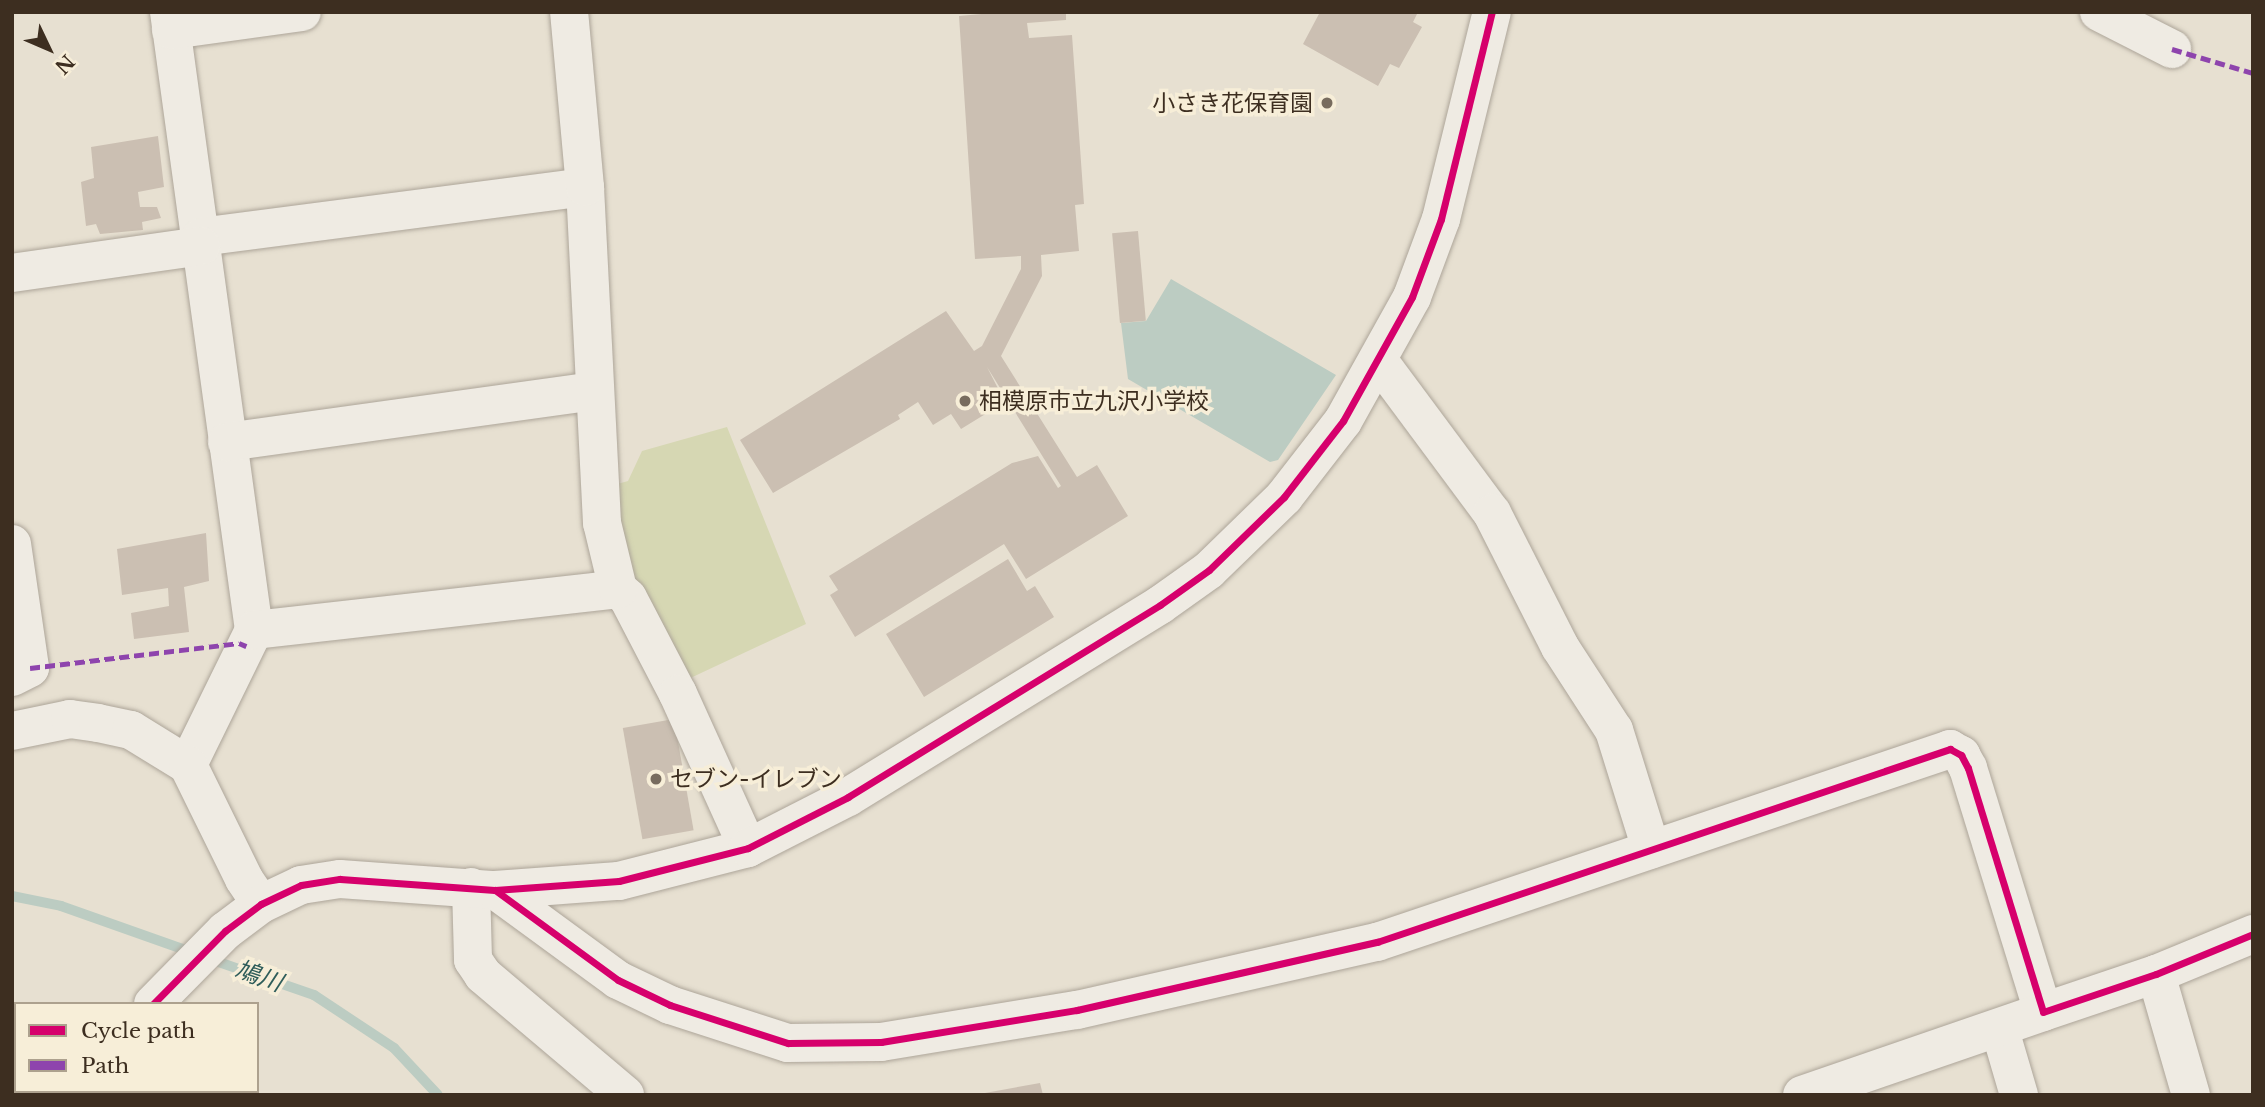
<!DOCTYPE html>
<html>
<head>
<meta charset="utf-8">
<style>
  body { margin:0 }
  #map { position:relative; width:2265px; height:1107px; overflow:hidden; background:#e7e0d1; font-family:"Libre Baskerville","Noto Sans JP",serif }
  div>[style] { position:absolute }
  .green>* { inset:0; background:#d6d7b3 }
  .water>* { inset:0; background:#bcccc2 }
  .stream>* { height:10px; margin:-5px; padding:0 5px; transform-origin:5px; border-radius:5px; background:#bcccc2 }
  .building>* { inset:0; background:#cbbfb2; transform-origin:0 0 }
  .roads { filter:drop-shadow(0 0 2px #ada599) drop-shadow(0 0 2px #ada599) }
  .minor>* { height:38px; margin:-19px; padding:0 19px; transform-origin:19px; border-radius:19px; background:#efebe3 }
  .quiet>* { height:5px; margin-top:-2.5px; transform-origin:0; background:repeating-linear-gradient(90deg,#8e44ad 0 10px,transparent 0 15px) }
  .cycleway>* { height:7px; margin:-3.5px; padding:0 3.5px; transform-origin:3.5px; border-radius:3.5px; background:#d6006c }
  .dots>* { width:19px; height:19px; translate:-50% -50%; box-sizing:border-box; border:4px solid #f7eed8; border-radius:50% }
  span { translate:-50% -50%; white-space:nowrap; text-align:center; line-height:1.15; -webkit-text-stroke:7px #f7eed8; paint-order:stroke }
  .poi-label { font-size:23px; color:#3d2e20 }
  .right { translate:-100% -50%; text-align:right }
  .left { translate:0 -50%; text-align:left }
  .water-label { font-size:24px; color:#2f5d5a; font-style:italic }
  .frame { position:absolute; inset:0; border:14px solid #3d2e20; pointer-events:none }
  .legend { position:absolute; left:14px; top:1002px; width:245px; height:91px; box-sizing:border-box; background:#f7eed8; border:2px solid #ada18e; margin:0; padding:9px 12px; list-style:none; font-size:21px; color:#3d2e20 }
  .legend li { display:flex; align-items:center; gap:14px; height:35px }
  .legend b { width:35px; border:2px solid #ada18e }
  .north { position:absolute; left:14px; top:14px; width:70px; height:70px; -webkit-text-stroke:5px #f7eed8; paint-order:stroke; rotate:134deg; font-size:19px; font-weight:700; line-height:28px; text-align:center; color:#3d2e20 }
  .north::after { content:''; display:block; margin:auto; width:24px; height:32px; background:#3d2e20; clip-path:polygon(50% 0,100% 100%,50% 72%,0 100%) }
</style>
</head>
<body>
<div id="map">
  <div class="green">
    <i style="clip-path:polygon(727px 427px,806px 624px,684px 681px,636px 589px,625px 556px,614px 485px,628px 481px,642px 451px)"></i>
  </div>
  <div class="water">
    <i style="clip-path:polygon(1171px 279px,1336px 375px,1278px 460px,1270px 462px,1128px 379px,1121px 323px,1146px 321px)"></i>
  </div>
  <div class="stream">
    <i style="left:12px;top:896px;width:50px;rotate:11.5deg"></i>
    <i style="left:61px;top:906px;width:138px;rotate:19.5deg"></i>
    <i style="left:210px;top:959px;width:110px;rotate:19.1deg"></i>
    <i style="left:314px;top:995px;width:96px;rotate:33.5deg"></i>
    <i style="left:394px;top:1048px;width:64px;rotate:46.9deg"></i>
  </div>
  <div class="building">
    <i style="clip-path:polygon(1004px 12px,1066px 12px,1066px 20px,1027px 23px,1029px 38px,1072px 35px,1084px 204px,1075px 205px,1079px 251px,1041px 255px,1042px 276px,1001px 356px,1077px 477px,1097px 465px,1128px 516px,1026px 579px,1004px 544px,855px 637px,830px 595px,838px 590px,829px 576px,1012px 463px,1038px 456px,1058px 488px,1061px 486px,987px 367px,1005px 402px,961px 429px,951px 414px,933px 425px,918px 402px,898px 415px,900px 419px,773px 493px,740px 440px,946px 311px,974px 351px,982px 346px,1021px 269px,1021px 256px,975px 259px,959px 16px)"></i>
    <i style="clip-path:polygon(1320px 12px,1418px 12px,1413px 22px,1422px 27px,1399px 68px,1390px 64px,1378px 86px,1303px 44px)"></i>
    <i style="clip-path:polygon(158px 136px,164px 187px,138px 192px,140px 207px,157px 207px,161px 218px,142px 222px,143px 230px,100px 234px,96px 224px,86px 226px,81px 182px,94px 178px,91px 147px)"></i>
    <i style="left:1138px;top:231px;width:90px;height:26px;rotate:85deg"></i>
    <i style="clip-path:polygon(206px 533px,209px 581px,184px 587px,189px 632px,134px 639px,131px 613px,169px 606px,168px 588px,122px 595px,117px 549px)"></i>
    <i style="clip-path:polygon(1008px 559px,1027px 591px,1035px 586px,1054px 617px,924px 697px,886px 634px)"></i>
    <i style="left:674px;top:719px;width:113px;height:52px;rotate:80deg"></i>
    <i style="clip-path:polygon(1040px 1083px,1043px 1095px,985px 1095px,985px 1093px)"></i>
  </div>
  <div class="roads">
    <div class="minor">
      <i style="left:169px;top:12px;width:624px;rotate:82.17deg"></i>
      <i style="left:254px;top:630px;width:150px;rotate:116.1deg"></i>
      <i style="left:2099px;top:12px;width:82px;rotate:26.9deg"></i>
      <i style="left:171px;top:30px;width:132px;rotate:-7.8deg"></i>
      <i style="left:201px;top:237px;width:387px;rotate:-7.4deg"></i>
      <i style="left:12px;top:273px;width:191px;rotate:-8.1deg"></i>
      <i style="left:1379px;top:361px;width:189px;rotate:53.4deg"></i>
      <i style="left:1492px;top:513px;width:150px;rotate:63.1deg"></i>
      <i style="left:1560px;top:647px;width:99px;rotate:57deg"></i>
      <i style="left:1614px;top:730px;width:125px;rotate:72.7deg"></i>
      <i style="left:227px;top:442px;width:371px;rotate:-7.9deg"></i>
      <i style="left:12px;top:544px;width:125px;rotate:81.7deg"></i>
      <i style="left:30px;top:668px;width:20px;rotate:153deg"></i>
      <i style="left:618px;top:589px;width:13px;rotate:42deg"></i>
      <i style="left:628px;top:598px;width:108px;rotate:62.5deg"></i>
      <i style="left:678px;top:694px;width:169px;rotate:65.6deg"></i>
      <i style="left:254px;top:630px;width:366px;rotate:-6.4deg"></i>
      <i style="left:618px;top:589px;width:68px;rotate:-103.6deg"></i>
      <i style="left:602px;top:523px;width:336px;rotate:-92.9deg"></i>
      <i style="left:585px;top:187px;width:176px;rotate:-95.2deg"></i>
      <i style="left:12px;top:731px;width:59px;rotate:-11.7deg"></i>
      <i style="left:70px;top:719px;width:28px;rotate:8deg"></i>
      <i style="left:98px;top:723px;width:34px;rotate:12deg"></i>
      <i style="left:131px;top:730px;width:67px;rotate:31.6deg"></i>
      <i style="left:188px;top:765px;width:127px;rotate:63.8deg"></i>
      <i style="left:244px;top:879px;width:30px;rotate:56deg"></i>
      <i style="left:471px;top:887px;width:73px;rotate:88.4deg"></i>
      <i style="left:473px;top:960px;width:18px;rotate:56deg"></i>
      <i style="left:483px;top:975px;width:186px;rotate:40.2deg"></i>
      <i style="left:495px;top:890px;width:152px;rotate:36.2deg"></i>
      <i style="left:618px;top:980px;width:58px;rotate:25.7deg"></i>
      <i style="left:670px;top:1005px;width:124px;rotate:17.9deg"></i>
      <i style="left:788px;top:1043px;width:93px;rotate:-0.6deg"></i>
      <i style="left:881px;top:1042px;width:199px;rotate:-9.3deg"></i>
      <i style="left:1077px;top:1010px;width:308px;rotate:-12.8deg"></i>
      <i style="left:1377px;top:942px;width:605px;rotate:-18.61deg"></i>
      <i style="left:1950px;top:749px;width:13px;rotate:29deg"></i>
      <i style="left:1961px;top:755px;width:15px;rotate:62deg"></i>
      <i style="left:1968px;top:768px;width:255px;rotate:72.9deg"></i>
      <i style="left:2043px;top:1012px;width:119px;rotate:-18.6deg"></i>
      <i style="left:2156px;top:974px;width:105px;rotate:-22.4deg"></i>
      <i style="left:2156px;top:974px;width:126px;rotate:73.9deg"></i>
      <i style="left:153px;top:1004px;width:103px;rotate:-45.4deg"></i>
      <i style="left:225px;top:931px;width:45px;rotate:-36.9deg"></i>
      <i style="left:261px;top:904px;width:44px;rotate:-25.4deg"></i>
      <i style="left:301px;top:885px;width:39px;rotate:-9deg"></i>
      <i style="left:340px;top:879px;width:155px;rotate:4.1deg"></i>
      <i style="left:495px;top:890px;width:124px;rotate:-4.2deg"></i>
      <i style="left:619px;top:881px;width:133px;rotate:-14.3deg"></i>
      <i style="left:748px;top:848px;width:112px;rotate:-27deg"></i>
      <i style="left:848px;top:797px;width:366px;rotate:-31.6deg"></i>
      <i style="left:1160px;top:605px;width:60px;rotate:-35.5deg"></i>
      <i style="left:1209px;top:570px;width:105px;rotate:-44.2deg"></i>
      <i style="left:1284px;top:497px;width:96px;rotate:-52.2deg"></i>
      <i style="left:1343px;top:421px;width:142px;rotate:-60.9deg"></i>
      <i style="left:1412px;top:297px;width:83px;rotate:-69.6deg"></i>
      <i style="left:1441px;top:219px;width:213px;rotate:-76.2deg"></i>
      <i style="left:2000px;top:1030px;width:68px;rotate:73.7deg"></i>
      <i style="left:12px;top:1066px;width:4px;rotate:14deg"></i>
      <i style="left:70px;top:1095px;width:5px;rotate:-53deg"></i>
      <i style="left:1802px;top:1095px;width:255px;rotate:-19deg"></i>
    </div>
  </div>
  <div class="quiet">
    <i style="left:2172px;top:49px;width:84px;rotate:16.5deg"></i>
    <i style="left:30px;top:668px;width:210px;rotate:-6.8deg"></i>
    <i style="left:239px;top:643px;width:8px;rotate:23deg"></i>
  </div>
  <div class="cycleway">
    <i style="left:495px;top:890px;width:152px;rotate:36.2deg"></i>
    <i style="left:618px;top:980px;width:58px;rotate:25.7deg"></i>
    <i style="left:670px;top:1005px;width:124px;rotate:17.9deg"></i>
    <i style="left:788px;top:1043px;width:93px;rotate:-0.6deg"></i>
    <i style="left:881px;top:1042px;width:199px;rotate:-9.3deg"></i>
    <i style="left:1077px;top:1010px;width:308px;rotate:-12.8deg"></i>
    <i style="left:1377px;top:942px;width:605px;rotate:-18.61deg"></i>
    <i style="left:1950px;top:749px;width:13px;rotate:29deg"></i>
    <i style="left:1961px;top:755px;width:15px;rotate:62deg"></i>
    <i style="left:1968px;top:768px;width:255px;rotate:72.9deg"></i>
    <i style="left:2043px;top:1012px;width:119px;rotate:-18.6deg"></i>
    <i style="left:2156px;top:974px;width:105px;rotate:-22.4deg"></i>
    <i style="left:153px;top:1004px;width:103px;rotate:-45.4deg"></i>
    <i style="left:225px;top:931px;width:45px;rotate:-36.9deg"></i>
    <i style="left:261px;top:904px;width:44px;rotate:-25.4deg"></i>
    <i style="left:301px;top:885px;width:39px;rotate:-9deg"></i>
    <i style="left:340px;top:879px;width:155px;rotate:4.1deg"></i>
    <i style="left:495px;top:890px;width:124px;rotate:-4.2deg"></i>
    <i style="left:619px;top:881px;width:133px;rotate:-14.3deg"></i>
    <i style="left:748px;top:848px;width:112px;rotate:-27deg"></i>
    <i style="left:848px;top:797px;width:366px;rotate:-31.6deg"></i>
    <i style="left:1160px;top:605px;width:60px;rotate:-35.5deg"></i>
    <i style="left:1209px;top:570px;width:105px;rotate:-44.2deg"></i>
    <i style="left:1284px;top:497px;width:96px;rotate:-52.2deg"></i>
    <i style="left:1343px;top:421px;width:142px;rotate:-60.9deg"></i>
    <i style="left:1412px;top:297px;width:83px;rotate:-69.6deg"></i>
    <i style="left:1441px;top:219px;width:213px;rotate:-76.2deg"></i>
  </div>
  <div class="dots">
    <i style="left:1327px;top:103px;background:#786c5e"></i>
    <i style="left:965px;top:401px;background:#786c5e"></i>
    <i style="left:656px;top:779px;background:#786c5e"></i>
  </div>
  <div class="poi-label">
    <span class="right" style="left:1313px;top:103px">小さき花保育園</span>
    <span class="left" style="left:979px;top:401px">相模原市立九沢小学校</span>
    <span class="left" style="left:670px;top:779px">セブン-イレブン</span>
  </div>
  <div class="water-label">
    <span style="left:259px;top:976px;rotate:19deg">鳩川</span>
  </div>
  <div class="frame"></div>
  <ul class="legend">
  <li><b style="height:9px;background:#d6006c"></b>Cycle path</li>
  <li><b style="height:9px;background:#8e44ad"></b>Path</li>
  </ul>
  <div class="north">N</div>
</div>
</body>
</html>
